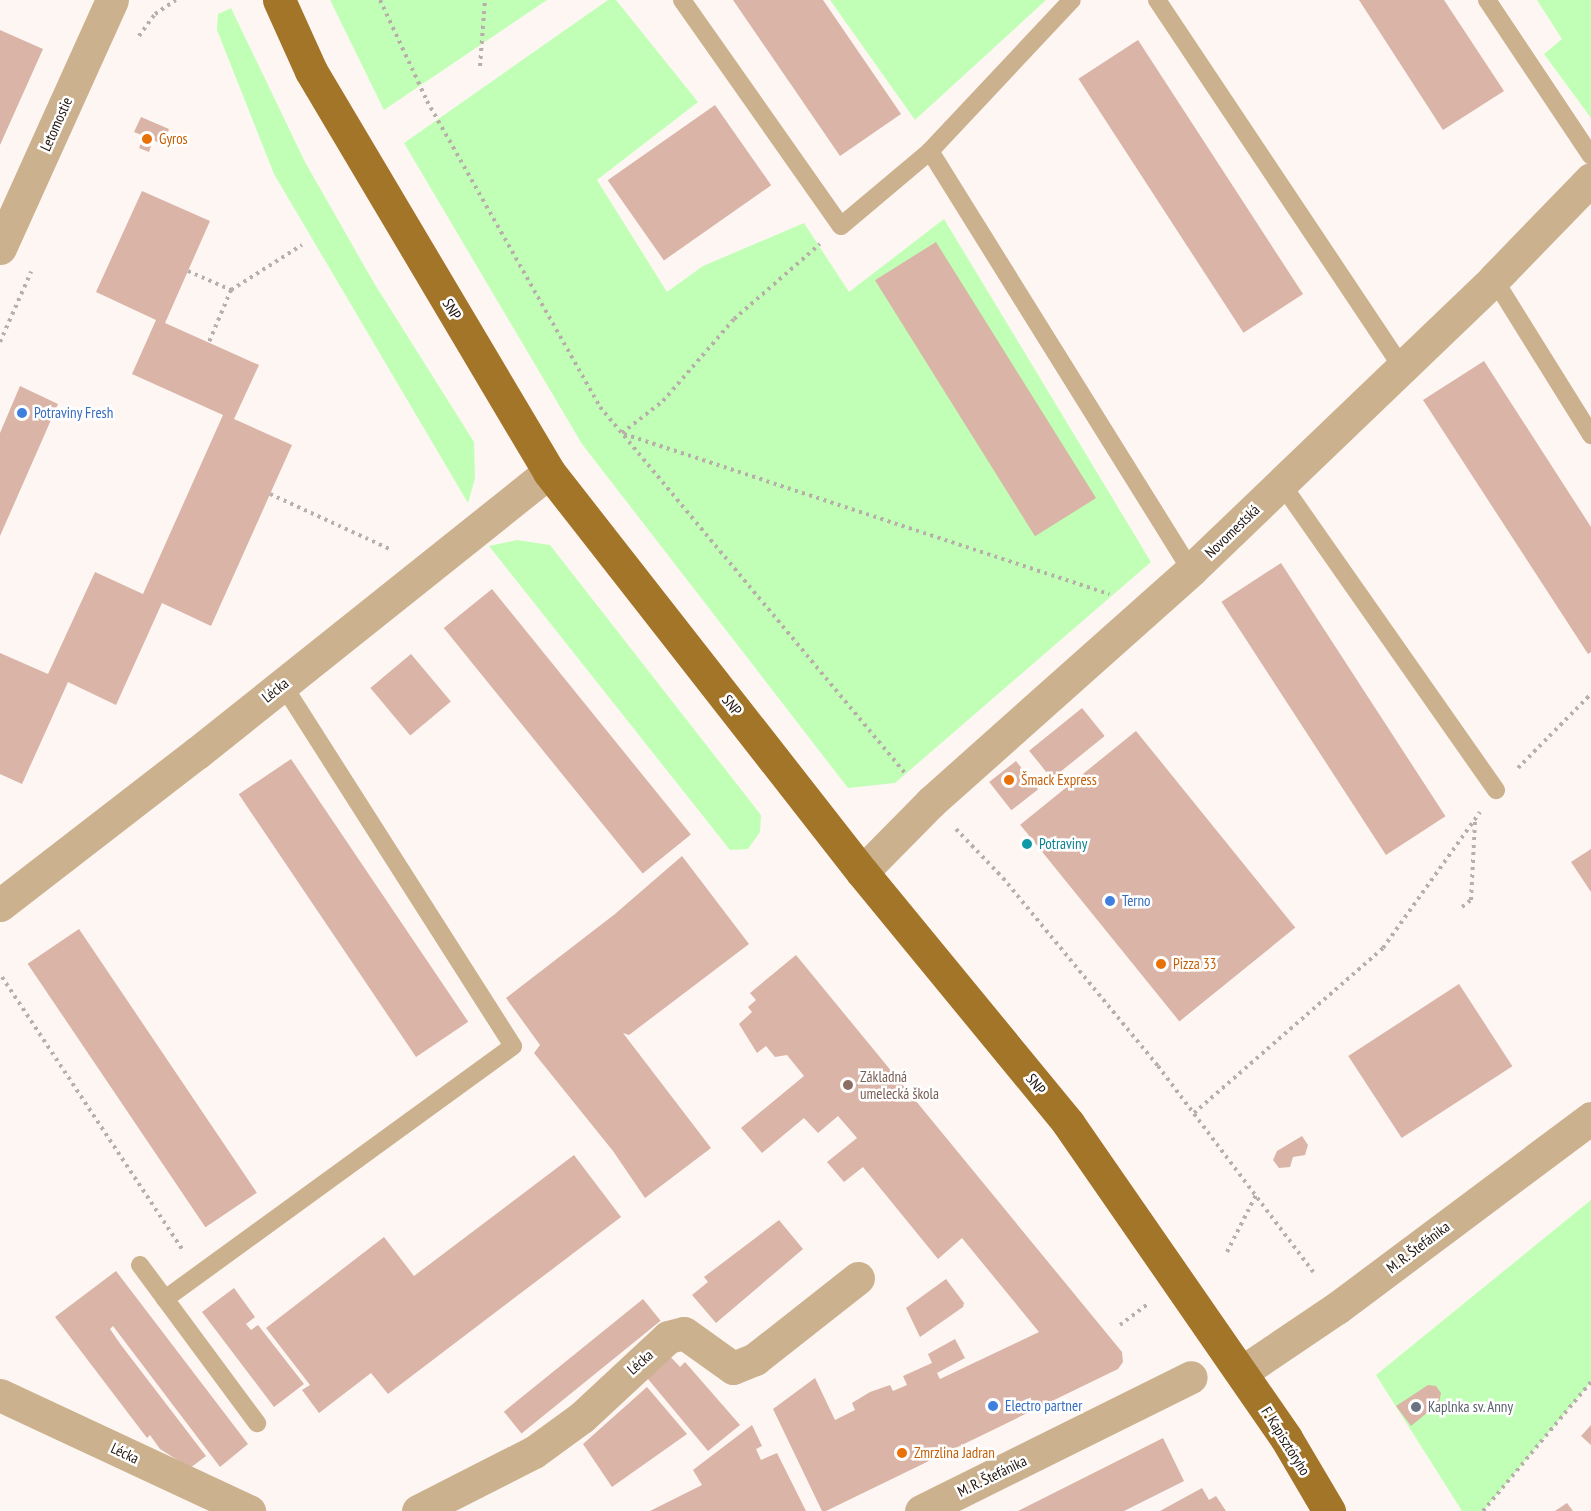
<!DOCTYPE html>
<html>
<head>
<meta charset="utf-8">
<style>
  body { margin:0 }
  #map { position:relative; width:1591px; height:1511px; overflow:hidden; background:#fef6f3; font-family:"PT Sans Narrow",sans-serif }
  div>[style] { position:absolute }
  .green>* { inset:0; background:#c0ffb5 }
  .building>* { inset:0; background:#d9b4a7; transform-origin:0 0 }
  .path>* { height:4px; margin-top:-2px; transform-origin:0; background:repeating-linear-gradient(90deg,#b8afab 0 3px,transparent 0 7.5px) }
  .service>* { height:18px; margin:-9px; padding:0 9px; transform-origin:9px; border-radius:9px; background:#cbb18e }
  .minor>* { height:33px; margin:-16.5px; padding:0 16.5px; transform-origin:16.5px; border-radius:16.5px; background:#cbb18e }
  .tertiary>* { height:33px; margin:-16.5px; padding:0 16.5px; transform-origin:16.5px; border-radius:16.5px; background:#cbb18e }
  .primary>* { height:33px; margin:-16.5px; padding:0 16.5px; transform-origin:16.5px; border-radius:16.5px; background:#a37528 }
  .dots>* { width:16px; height:16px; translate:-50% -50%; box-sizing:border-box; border:3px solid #fff; border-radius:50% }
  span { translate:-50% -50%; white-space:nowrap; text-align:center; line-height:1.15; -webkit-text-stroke:5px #fff; paint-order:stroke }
  .street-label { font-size:15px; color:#20140e }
  .food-label { font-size:15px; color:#c56008 }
  .left { translate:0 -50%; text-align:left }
  .shop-label { font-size:15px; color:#366cbe }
  .culture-label { font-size:15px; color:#0d838f }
  .education-label { font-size:15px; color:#785e54 }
  .worship-label { font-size:15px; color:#5b616d }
</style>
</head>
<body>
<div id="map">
  <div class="green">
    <i style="clip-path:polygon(330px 0,547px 0,384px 110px)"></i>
    <i style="clip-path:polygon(608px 0,616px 0,698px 102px,597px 180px,667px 292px,703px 266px,804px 223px,849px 292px,944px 219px,1151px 562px,895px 783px,848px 788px,582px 444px,404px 143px)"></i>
    <i style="clip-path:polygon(830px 0,1046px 0,915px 120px)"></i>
    <i style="clip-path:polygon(1537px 0,1591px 0,1591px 118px,1544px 54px,1562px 39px)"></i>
    <i style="clip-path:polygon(231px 8px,305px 162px,374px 283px,474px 442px,475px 478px,468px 503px,274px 174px,217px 30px,218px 14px)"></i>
    <i style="clip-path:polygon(517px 540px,550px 545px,761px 815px,760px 832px,748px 849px,730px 850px,489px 546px)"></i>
    <i style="clip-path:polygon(1591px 1200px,1591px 1382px,1483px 1511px,1462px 1511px,1376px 1375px)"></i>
  </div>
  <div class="building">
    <i style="clip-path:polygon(733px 0,823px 0,901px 114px,840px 156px)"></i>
    <i style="clip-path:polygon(1359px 0,1444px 0,1504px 91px,1443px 130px)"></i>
    <i style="clip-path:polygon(0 30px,43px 49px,0 145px)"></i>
    <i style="left:1138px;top:40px;width:303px;height:71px;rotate:57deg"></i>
    <i style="left:715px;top:105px;width:98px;height:131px;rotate:55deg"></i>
    <i style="clip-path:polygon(141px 117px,169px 129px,163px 145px,153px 140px,149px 152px,139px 148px,144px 136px,134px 132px)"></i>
    <i style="clip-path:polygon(142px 191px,210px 221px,165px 323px,259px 365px,234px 419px,292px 445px,211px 626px,162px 603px,116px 705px,68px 682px,22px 784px,0 774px,0 653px,48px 674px,95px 572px,143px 594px,223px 415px,132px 374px,156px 320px,96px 292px)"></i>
    <i style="left:936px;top:242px;width:302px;height:72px;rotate:58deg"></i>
    <i style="clip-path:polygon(1484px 361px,1591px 527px,1591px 652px,1588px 654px,1423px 400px)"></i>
    <i style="clip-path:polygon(20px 386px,58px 404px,0 536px,0 433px)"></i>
    <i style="left:1281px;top:563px;width:302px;height:71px;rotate:57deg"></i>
    <i style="left:492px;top:589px;width:316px;height:62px;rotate:51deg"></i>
    <i style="left:411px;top:654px;width:62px;height:53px;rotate:50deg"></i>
    <i style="left:1082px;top:708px;width:36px;height:68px;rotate:51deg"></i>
    <i style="left:1136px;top:731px;width:253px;height:149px;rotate:51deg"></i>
    <i style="left:291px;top:759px;width:317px;height:63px;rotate:56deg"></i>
    <i style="left:1016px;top:761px;width:36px;height:34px;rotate:52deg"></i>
    <i style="clip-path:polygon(1591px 849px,1591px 892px,1571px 862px)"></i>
    <i style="clip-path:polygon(682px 856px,749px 944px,629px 1035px,623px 1033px,711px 1148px,645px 1198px,613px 1151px,534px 1053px,540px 1045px,506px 998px,615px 914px)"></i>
    <i style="left:79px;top:929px;width:318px;height:62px;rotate:56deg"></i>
    <i style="clip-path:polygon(796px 955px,1122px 1352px,1123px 1362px,1118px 1369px,826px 1511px,822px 1511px,773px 1409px,815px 1378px,835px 1420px,855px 1410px,852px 1403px,870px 1392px,890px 1385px,893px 1391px,907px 1385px,903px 1376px,932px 1363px,928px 1354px,955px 1339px,965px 1358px,937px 1373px,940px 1379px,1039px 1332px,962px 1238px,938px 1259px,863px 1167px,844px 1182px,827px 1162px,857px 1138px,838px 1116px,818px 1133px,804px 1118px,762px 1153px,741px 1128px,804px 1076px,787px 1055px,775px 1057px,766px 1046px,757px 1053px,739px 1024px,752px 1012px,748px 1007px,756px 1000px,750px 993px)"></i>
    <i style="left:1459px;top:984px;width:98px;height:132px;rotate:57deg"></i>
    <i style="clip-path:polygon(1302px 1136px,1308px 1145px,1305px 1155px,1293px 1157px,1290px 1167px,1279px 1168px,1273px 1160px,1277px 1151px)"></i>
    <i style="clip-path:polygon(574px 1155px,621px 1217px,388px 1394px,371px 1373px,319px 1413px,302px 1390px,310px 1385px,266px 1328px,384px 1237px,414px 1276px)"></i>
    <i style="clip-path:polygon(779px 1220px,803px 1249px,716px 1323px,692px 1295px,708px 1282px,704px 1277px)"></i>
    <i style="clip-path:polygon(116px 1271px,248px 1444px,220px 1467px,113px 1326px,110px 1329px,121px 1345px,206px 1456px,190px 1468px,160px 1449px,150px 1435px,147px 1438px,55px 1317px)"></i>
    <i style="clip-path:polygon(946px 1279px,964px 1303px,963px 1307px,920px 1337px,906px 1308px)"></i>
    <i style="clip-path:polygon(234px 1288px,255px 1317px,246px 1324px,251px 1330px,258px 1325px,304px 1384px,274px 1407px,202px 1312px)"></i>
    <i style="left:643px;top:1299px;width:28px;height:179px;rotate:51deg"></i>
    <i style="clip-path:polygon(666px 1352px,680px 1367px,685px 1362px,740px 1425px,708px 1451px,643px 1373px)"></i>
    <i style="clip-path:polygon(1428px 1385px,1436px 1386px,1441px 1393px,1439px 1403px,1411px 1426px,1396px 1406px)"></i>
    <i style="clip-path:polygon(647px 1387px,687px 1434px,612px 1487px,583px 1444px)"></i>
    <i style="clip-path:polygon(752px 1425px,762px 1446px,756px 1449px,761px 1460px,777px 1453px,806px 1511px,650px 1511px,702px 1485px,693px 1470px)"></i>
    <i style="clip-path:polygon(1591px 1425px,1591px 1445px,1581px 1436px)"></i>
    <i style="clip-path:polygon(1163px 1438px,1184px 1481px,1124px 1511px,1018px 1511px)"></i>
    <i style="clip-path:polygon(1202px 1488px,1209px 1500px,1216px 1496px,1226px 1511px,1160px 1511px)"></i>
    <i style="clip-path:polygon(1567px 1503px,1573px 1511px,1555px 1511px)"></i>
  </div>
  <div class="path">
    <i style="left:380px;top:0;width:111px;rotate:65deg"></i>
    <i style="left:427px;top:101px;width:352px;rotate:60.5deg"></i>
    <i style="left:600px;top:407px;width:478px;rotate:50.2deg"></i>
    <i style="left:139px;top:36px;width:27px;rotate:-54deg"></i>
    <i style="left:155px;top:14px;width:25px;rotate:-34deg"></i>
    <i style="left:480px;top:66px;width:66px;rotate:-85.7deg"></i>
    <i style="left:188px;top:271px;width:47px;rotate:23.8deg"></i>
    <i style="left:231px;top:290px;width:56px;rotate:112.9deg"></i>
    <i style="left:231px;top:290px;width:84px;rotate:-32.4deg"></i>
    <i style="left:0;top:342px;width:77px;rotate:-66.1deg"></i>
    <i style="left:622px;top:433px;width:52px;rotate:-38deg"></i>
    <i style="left:663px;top:401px;width:108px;rotate:-49.1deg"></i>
    <i style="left:734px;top:319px;width:114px;rotate:-41.1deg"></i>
    <i style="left:624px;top:434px;width:511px;rotate:18.26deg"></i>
    <i style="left:270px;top:494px;width:134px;rotate:24.7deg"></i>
    <i style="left:1518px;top:768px;width:104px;rotate:-45.4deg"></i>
    <i style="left:956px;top:829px;width:68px;rotate:46.2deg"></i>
    <i style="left:1003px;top:878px;width:244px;rotate:50.5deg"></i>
    <i style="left:1158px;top:1066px;width:258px;rotate:53deg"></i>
    <i style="left:1462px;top:907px;width:11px;rotate:-38deg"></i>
    <i style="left:1471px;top:900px;width:80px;rotate:-87.1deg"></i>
    <i style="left:2px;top:977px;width:326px;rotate:56.5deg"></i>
    <i style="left:1194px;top:1113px;width:251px;rotate:-41.1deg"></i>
    <i style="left:1383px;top:948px;width:167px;rotate:-54.5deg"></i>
    <i style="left:1227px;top:1252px;width:66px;rotate:-63deg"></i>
    <i style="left:1120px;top:1325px;width:35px;rotate:-37deg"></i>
    <i style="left:1483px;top:1511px;width:168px;rotate:-50.1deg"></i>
  </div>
  <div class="service">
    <i style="left:682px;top:0;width:276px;rotate:54.9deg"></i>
    <i style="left:841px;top:226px;width:116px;rotate:-40.1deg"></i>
    <i style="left:930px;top:151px;width:207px;rotate:-46.8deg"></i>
    <i style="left:1157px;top:0;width:442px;rotate:56.3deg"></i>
    <i style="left:1487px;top:0;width:187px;rotate:56.3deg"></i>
    <i style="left:930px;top:151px;width:494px;rotate:58.1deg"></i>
    <i style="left:1494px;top:279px;width:184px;rotate:58.1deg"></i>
    <i style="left:1281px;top:483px;width:375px;rotate:55deg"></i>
    <i style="left:140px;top:1265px;width:197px;rotate:53.5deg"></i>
    <i style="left:165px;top:1299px;width:430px;rotate:-36deg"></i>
    <i style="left:513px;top:1046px;width:429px;rotate:-122.5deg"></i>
  </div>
  <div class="minor">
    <i style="left:0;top:248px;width:272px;rotate:-65.7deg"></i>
    <i style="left:862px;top:872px;width:98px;rotate:-45.4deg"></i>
    <i style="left:931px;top:802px;width:348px;rotate:-41.7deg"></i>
    <i style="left:1191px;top:570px;width:420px;rotate:-43.8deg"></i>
    <i style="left:1494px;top:279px;width:139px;rotate:-45.9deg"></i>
    <i style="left:0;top:905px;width:249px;rotate:-37.7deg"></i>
    <i style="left:197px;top:753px;width:450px;rotate:-38.6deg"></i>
    <i style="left:0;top:1395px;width:275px;rotate:25deg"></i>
    <i style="left:418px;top:1511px;width:130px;rotate:-27deg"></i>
    <i style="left:534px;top:1452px;width:59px;rotate:-36.1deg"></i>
    <i style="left:582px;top:1417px;width:117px;rotate:-42.9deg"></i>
    <i style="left:668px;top:1337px;width:16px;rotate:-14deg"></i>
    <i style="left:684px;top:1333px;width:60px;rotate:35.5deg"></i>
    <i style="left:733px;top:1368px;width:24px;rotate:-22deg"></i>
    <i style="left:755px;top:1359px;width:131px;rotate:-38.2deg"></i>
    <i style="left:921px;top:1511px;width:301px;rotate:-26.4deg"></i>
  </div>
  <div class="tertiary">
    <i style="left:1242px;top:1372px;width:115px;rotate:-34deg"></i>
    <i style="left:1337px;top:1308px;width:317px;rotate:-36.8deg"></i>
  </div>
  <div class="primary">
    <i style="left:279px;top:0;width:78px;rotate:65.7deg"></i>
    <i style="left:311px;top:71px;width:466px;rotate:59.3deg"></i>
    <i style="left:549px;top:472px;width:508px;rotate:51.96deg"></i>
    <i style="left:862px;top:872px;width:325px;rotate:50.6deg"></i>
    <i style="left:1068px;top:1123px;width:383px;rotate:55.3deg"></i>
    <i style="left:1286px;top:1438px;width:85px;rotate:59.5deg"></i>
  </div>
  <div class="dots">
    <i style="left:147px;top:139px;background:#e8710a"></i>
    <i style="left:22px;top:413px;background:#3f7fe0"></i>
    <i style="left:1009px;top:780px;background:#e8710a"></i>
    <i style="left:1027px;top:844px;background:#0f9aa8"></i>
    <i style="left:1110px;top:901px;background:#3f7fe0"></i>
    <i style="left:1161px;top:964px;background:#e8710a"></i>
    <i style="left:848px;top:1085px;background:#8d6e63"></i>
    <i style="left:993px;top:1406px;background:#3f7fe0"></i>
    <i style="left:1416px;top:1407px;background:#6b7280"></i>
    <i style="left:902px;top:1453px;background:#e8710a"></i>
  </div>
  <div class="street-label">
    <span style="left:56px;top:124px;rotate:-66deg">Letomostie</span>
    <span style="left:452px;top:309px;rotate:59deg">SNP</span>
    <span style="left:1232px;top:531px;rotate:-44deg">Novomestská</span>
    <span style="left:275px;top:690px;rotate:-39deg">Lécka</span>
    <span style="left:732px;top:705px;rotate:52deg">SNP</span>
    <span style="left:1036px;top:1084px;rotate:51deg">SNP</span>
    <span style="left:1418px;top:1247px;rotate:-37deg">M. R. Štefánika</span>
    <span style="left:640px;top:1362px;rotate:-41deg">Lécka</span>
    <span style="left:1286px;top:1441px;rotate:58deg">F. Kapisztóryho</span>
    <span style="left:125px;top:1453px;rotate:25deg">Lécka</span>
    <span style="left:992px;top:1476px;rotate:-26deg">M. R. Štefánika</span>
  </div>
  <div class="food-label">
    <span class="left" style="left:159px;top:139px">Gyros</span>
    <span class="left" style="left:1021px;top:780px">Šmack Express</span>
    <span class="left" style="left:1173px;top:964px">Pizza 33</span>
    <span class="left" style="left:914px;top:1453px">Zmrzlina Jadran</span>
  </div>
  <div class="shop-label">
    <span class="left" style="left:34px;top:413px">Potraviny Fresh</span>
    <span class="left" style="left:1122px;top:901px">Terno</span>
    <span class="left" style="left:1005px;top:1406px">Electro partner</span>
  </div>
  <div class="culture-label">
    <span class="left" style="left:1039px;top:844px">Potraviny</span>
  </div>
  <div class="education-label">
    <span class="left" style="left:860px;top:1085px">Základná<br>umelecká škola</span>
  </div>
  <div class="worship-label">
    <span class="left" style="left:1428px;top:1407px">Kaplnka sv. Anny</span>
  </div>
</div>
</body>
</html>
